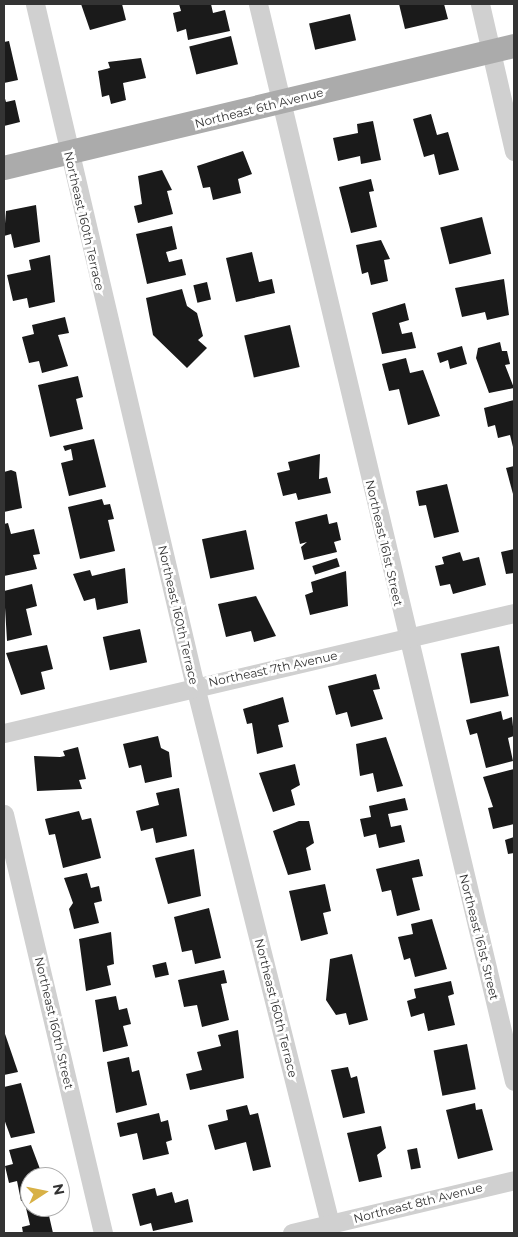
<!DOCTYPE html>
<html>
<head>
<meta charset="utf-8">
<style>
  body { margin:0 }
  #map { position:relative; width:518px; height:1237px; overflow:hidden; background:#fff; font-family:Montserrat,sans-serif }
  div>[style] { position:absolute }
  .building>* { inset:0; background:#1a1a1a; transform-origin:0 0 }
  .minor>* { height:19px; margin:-9.5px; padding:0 9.5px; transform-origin:9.5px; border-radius:9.5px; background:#d0d0d0 }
  .major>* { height:24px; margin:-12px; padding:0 12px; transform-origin:12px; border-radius:12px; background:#ababab }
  span { translate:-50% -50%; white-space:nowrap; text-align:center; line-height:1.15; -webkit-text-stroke:5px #fff; paint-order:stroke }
  .street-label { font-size:12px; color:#333 }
  .frame { position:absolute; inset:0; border:5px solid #333; pointer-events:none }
  .north { position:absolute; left:20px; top:1167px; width:50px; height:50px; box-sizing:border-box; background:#fff; border:1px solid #adadad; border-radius:50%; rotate:79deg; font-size:14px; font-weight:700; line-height:20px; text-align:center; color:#333 }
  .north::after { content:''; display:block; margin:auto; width:18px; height:22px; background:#d8b146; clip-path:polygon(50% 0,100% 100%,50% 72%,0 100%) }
</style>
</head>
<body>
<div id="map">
  <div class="building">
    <i style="clip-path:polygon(81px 4px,122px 4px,126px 20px,90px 30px)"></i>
    <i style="clip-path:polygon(179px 4px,211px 4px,213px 13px,225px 10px,230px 31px,188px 40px,186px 29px,177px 32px,173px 13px,181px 11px)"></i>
    <i style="clip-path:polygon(399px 4px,444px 4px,448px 19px,405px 29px)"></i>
    <i style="left:350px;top:14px;width:27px;height:42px;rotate:77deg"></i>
    <i style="left:231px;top:36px;width:29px;height:43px;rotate:76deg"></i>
    <i style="clip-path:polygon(9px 41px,18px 80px,4px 83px,4px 42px)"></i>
    <i style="clip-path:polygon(141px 58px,146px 78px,123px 83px,126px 100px,111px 104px,109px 95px,102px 97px,98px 71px,110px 68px,108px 62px)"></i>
    <i style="clip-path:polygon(4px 95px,6px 102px,15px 100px,20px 122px,4px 126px)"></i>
    <i style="clip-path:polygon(431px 114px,437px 135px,448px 132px,459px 170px,439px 175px,434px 154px,424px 157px,413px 119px)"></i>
    <i style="clip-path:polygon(373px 121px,381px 160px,361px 164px,360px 156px,338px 161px,333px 138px,358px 133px,357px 124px)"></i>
    <i style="clip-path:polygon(243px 151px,252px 174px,238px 179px,241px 193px,213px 200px,210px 187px,203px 188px,197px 166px)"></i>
    <i style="clip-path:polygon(162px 170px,172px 190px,167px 191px,173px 214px,138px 223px,134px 206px,142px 204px,138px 176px)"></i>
    <i style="clip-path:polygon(371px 179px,374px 191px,369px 192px,377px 227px,351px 233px,339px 187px)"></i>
    <i style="clip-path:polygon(36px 205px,40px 242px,14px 248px,11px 234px,4px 236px,6px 211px)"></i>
    <i style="left:482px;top:217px;width:38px;height:43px;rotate:76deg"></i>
    <i style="clip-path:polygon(172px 226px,177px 249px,166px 252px,169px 262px,182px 259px,186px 275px,147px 284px,136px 234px)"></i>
    <i style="clip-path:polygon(381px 240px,390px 259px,384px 260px,388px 281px,371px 285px,368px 272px,362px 274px,356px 245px)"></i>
    <i style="clip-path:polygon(252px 252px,259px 282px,272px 279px,275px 293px,236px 302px,226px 258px)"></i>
    <i style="clip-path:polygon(50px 255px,55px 302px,29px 308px,27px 298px,13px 301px,7px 275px,31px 270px,29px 260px)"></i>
    <i style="clip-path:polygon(504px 279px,509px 315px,487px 320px,485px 312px,462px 317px,455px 288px)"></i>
    <i style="left:207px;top:282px;width:18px;height:14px;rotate:77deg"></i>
    <i style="clip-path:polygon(182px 289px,187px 306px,197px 313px,203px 336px,198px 340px,207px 348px,187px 368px,153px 335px,146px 298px)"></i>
    <i style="clip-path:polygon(405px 303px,409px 320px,399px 323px,402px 334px,412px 332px,416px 348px,382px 354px,372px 313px)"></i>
    <i style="clip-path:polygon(65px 317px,69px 333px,58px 335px,68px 366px,42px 373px,39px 361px,29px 363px,22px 337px,34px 334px,32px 325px)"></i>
    <i style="left:290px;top:325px;width:43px;height:47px;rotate:77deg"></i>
    <i style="clip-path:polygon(500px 342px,502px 351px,507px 351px,510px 364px,505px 365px,514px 388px,489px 393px,476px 358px,478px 348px)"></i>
    <i style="clip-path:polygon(462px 346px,467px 364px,450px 369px,448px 360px,440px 363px,437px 353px)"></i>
    <i style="clip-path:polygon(406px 358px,410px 373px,423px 370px,440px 416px,408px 425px,399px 389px,389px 391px,382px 364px)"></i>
    <i style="clip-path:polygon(78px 376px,83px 397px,76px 399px,83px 429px,50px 437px,38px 385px)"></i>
    <i style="clip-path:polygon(514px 400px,514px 451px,510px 435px,498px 438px,495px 425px,488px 427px,484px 408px)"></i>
    <i style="clip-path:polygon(94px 439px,106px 487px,69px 496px,61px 463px,73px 460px,71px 449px,65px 451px,63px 446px)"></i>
    <i style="clip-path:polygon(320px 454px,319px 479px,327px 477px,331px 493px,298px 500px,296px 493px,283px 496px,277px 473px,290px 470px,288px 462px)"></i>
    <i style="clip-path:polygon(514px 466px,514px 494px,513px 494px,506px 468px)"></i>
    <i style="clip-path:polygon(11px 470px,16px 472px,22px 508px,4px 512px,4px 472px)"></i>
    <i style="clip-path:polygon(447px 484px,459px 532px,434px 538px,426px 505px,419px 506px,416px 491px)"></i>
    <i style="clip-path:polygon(102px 499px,104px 505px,110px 504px,114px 519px,108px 520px,115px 551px,80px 559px,68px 507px)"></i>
    <i style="clip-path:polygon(327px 514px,329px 524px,337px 522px,341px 540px,334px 542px,337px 552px,304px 560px,301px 547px,307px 542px,300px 544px,295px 522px)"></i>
    <i style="clip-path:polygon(8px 523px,11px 534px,34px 529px,40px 554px,33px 555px,37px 569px,4px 576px,4px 524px)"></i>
    <i style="left:246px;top:530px;width:40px;height:45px;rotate:78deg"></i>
    <i style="clip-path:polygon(514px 549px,514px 573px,506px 574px,501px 552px)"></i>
    <i style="clip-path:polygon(460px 552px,463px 561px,479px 557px,486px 585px,453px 594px,450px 584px,440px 586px,435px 566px,444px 564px,442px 557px)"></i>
    <i style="left:337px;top:558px;width:9px;height:26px;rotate:72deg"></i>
    <i style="clip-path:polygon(125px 568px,128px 603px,97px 610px,95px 598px,84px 601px,73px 574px,90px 570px,92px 576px)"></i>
    <i style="clip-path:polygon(346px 571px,348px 606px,310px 615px,305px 595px,313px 592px,311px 582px)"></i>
    <i style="clip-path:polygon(32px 584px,37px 606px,26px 609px,32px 635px,7px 641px,4px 591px)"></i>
    <i style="clip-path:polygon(256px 596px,276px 636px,254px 642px,251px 631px,226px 637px,218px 604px)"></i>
    <i style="left:140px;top:629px;width:34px;height:38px;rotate:78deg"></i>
    <i style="clip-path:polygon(47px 645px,53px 669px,41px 672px,45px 689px,21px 695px,6px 653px)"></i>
    <i style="left:499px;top:646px;width:51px;height:39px;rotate:79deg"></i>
    <i style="clip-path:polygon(376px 674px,380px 689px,373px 690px,383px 719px,351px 727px,347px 712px,336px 715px,328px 686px)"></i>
    <i style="clip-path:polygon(283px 697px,289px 722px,278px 725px,283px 747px,257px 754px,252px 723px,247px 724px,243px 709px)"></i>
    <i style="clip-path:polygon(501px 711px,503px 720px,512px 717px,514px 736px,508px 738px,513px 761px,486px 768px,477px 733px,470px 735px,466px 720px)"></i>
    <i style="clip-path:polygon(158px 736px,161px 748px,169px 752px,172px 777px,145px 783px,141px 765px,129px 768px,123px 744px)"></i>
    <i style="clip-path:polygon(386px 737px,403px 786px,377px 792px,373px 773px,360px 776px,356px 744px)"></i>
    <i style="clip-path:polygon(78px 747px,86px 779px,79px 780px,82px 789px,37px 791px,34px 756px,60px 757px,65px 756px,63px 751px)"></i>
    <i style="clip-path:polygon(295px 764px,300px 785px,291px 790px,295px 805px,273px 812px,259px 773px)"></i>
    <i style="clip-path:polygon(514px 769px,514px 824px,493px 829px,488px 808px,493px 807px,483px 777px)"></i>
    <i style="clip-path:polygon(179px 788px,187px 836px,156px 843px,153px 828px,141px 831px,136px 811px,159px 805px,156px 793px)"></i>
    <i style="clip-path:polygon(405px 798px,408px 810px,388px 814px,391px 827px,401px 825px,405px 842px,379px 848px,376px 834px,364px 837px,360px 819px,371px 817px,369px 806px)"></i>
    <i style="clip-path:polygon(79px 811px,82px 820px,91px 818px,101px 858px,63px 868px,55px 834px,49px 835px,45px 819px)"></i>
    <i style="clip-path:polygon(299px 821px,309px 821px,314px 843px,306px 848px,311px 870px,288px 875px,273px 831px)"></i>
    <i style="clip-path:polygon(514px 837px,514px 853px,508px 854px,505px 840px)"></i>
    <i style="clip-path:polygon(194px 849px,201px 896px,168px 904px,155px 858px)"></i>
    <i style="clip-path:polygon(419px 859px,423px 876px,412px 878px,420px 910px,397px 916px,391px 890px,382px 892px,376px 869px)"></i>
    <i style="clip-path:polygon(87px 873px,91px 888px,99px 886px,102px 901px,94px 903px,99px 923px,74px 929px,69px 909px,73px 903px,64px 878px)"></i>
    <i style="clip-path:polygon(325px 884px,331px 911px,323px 913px,328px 934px,301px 941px,289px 891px)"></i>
    <i style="clip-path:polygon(209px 908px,221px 958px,195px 964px,192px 950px,182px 952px,174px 917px)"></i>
    <i style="clip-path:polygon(432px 919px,447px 969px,415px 977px,410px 958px,404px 960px,398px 937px,413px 934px,411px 924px)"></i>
    <i style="clip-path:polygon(111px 932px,114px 964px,107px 966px,111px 985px,86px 991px,79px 939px)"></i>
    <i style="clip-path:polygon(352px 954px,368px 1020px,349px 1025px,346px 1013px,336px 1015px,326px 1000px,330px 959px)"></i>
    <i style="left:166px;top:962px;width:13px;height:14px;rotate:77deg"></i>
    <i style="clip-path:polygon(224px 970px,227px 983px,221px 984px,229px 1020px,202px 1027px,197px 1005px,184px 1007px,178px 980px)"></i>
    <i style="clip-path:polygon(451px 981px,454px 994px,448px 996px,455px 1025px,428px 1031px,424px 1013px,411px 1017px,407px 1001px,416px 998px,414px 989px)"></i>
    <i style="clip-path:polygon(116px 996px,119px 1010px,127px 1008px,131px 1024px,123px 1026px,128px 1046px,103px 1052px,95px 1000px)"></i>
    <i style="clip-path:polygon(238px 1030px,244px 1078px,190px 1090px,186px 1074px,202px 1070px,197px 1052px,221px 1046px,218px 1035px)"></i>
    <i style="clip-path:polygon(4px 1031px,18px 1072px,4px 1075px)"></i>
    <i style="left:467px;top:1044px;width:46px;height:34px;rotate:79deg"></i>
    <i style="clip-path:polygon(129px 1057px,132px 1072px,139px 1070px,147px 1105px,116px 1113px,107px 1062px)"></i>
    <i style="clip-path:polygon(348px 1067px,351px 1078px,357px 1076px,365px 1113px,343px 1118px,331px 1070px)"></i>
    <i style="clip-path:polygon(21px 1083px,35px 1133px,11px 1138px,4px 1119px,4px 1087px)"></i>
    <i style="clip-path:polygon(475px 1103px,476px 1110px,482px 1109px,493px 1150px,458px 1159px,446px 1110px)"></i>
    <i style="clip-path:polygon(247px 1105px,250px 1115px,258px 1113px,271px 1167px,253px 1171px,246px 1142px,215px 1150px,208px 1125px,228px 1120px,226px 1110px)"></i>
    <i style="clip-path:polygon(159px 1113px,161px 1122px,168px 1120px,172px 1140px,166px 1142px,169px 1154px,143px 1160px,137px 1133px,120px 1137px,117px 1123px)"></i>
    <i style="clip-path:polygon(381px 1126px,386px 1148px,377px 1155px,382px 1177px,359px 1182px,347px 1133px)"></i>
    <i style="clip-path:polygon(31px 1145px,43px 1177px,30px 1177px,30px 1199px,21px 1201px,17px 1181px,9px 1183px,5px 1166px,13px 1164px,9px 1150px)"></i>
    <i style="left:417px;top:1148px;width:20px;height:10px;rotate:79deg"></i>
    <i style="clip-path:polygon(155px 1188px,157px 1196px,172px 1192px,175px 1203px,188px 1199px,193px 1222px,153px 1231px,151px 1223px,140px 1226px,132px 1194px)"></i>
    <i style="clip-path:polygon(30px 1207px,47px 1207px,53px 1233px,23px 1233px,22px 1227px,30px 1225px,26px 1208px)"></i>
  </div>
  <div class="minor">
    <i style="left:35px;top:4px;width:701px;rotate:76.8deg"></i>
    <i style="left:195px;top:686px;width:555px;rotate:75.91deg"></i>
    <i style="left:258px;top:4px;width:1107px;rotate:76.63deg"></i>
    <i style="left:480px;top:4px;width:151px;rotate:77deg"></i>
    <i style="left:4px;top:733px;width:524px;rotate:-13.24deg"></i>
    <i style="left:4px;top:814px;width:431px;rotate:76.7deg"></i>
    <i style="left:292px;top:1233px;width:228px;rotate:-13.4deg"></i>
  </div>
  <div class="major">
    <i style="left:4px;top:168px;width:524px;rotate:-13.45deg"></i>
  </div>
  <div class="street-label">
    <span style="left:259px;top:108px;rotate:-14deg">Northeast 6th Avenue</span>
    <span style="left:84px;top:221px;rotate:77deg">Northeast 160th Terrace</span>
    <span style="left:384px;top:543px;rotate:77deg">Northeast 161st Street</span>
    <span style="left:178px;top:615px;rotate:77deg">Northeast 160th Terrace</span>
    <span style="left:273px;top:669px;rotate:-12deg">Northeast 7th Avenue</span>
    <span style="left:479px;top:937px;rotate:76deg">Northeast 161st Street</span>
    <span style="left:276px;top:1008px;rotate:76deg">Northeast 160th Terrace</span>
    <span style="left:54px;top:1023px;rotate:77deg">Northeast 160th Street</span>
    <span style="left:418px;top:1203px;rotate:-14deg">Northeast 8th Avenue</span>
  </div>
  <div class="frame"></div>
  <div class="north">N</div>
</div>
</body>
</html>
